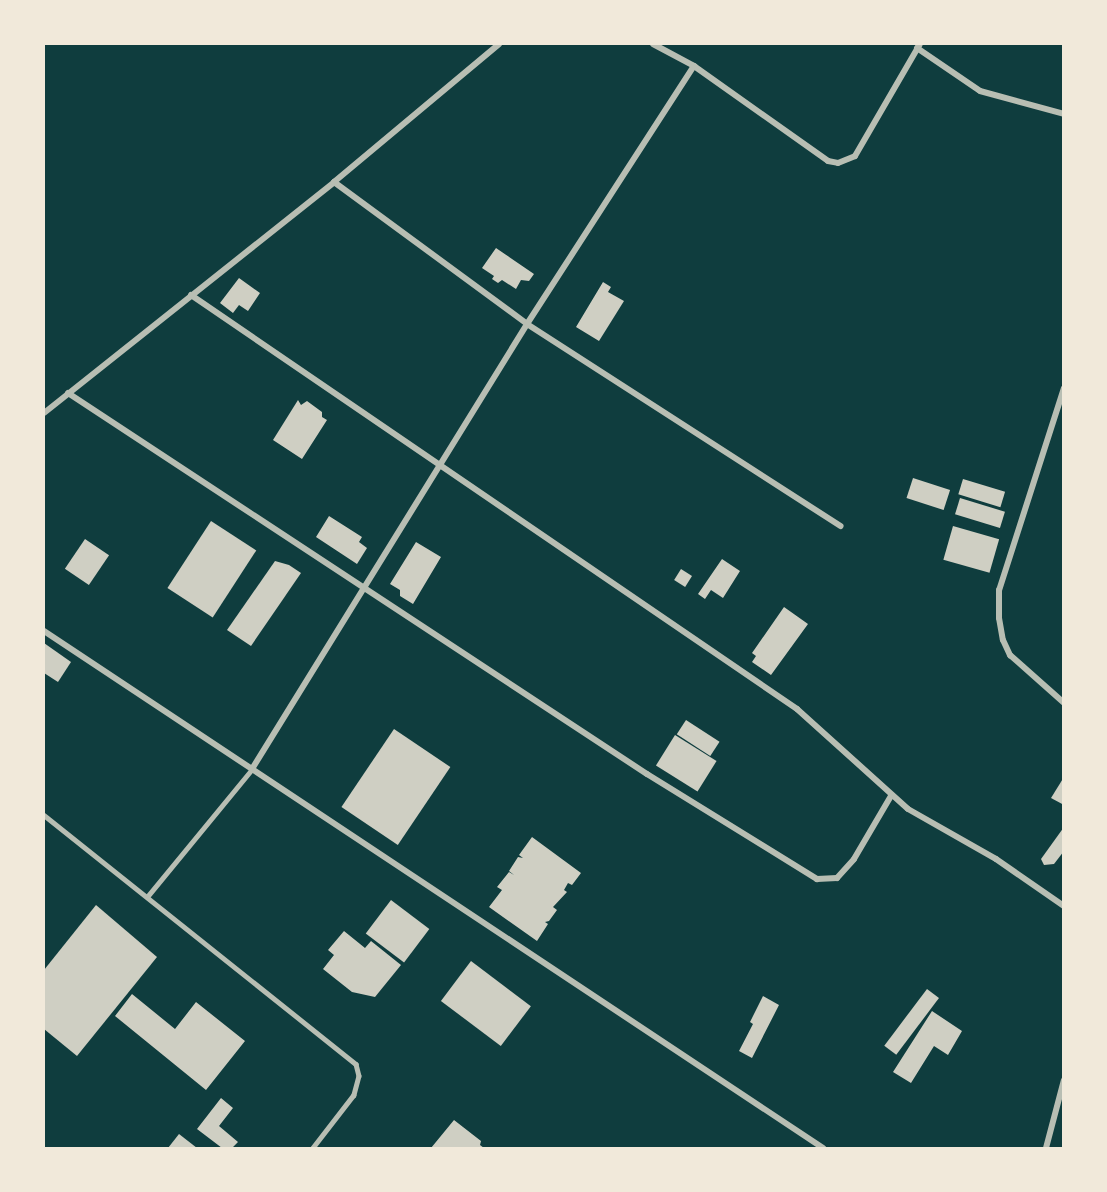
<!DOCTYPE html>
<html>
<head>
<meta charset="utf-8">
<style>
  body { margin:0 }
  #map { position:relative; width:1107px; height:1192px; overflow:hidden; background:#0f3d3e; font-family:"IBM Plex Sans",sans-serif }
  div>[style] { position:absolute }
  .building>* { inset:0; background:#cfcfc3; transform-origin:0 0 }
  .service>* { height:4.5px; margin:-2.25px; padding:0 2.25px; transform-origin:2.25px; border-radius:2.25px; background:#b8beb3 }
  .minor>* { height:6px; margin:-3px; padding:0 3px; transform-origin:3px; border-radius:3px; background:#b8beb3 }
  span { translate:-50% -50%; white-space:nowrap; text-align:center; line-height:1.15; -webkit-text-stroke:6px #f1e9da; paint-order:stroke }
  .frame { position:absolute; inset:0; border:45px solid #f1e9da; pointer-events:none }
</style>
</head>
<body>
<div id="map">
  <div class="building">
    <i style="clip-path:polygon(496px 248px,534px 274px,529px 281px,521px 280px,516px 289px,502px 280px,498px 283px,492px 279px,494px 276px,482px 268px)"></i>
    <i style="clip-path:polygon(239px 278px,260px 293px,248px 311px,239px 305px,233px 313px,220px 303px)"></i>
    <i style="clip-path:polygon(603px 282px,611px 287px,608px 292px,624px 301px,599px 341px,576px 327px)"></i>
    <i style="clip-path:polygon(298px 400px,301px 405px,307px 401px,322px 412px,322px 417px,327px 420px,302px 459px,273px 440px)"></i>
    <i style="left:913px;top:478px;width:39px;height:21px;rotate:18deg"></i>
    <i style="left:963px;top:479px;width:44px;height:16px;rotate:17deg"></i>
    <i style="left:960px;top:498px;width:47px;height:17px;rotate:17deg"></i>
    <i style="clip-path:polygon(329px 516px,362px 537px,359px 542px,367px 548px,357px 564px,316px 537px)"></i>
    <i style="left:211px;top:521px;width:54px;height:80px;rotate:33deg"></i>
    <i style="left:953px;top:526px;width:48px;height:35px;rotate:16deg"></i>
    <i style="left:85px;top:539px;width:29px;height:36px;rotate:34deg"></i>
    <i style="clip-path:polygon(416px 542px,441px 557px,413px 604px,400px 596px,400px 590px,390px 584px)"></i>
    <i style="clip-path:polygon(722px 559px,740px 571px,723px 598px,711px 590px,705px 599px,698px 594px)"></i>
    <i style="clip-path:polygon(275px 561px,289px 565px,301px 573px,251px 646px,227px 630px)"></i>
    <i style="left:681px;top:569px;width:13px;height:13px;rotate:32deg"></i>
    <i style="clip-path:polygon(784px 607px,808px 624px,771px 675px,752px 662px,756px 656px,752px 653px)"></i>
    <i style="clip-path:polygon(44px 643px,71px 662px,58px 682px,44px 673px)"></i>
    <i style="left:686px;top:720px;width:40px;height:17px;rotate:33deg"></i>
    <i style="left:394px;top:729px;width:68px;height:94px;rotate:34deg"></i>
    <i style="left:675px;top:735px;width:49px;height:36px;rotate:32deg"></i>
    <i style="clip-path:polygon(1064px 777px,1064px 805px,1051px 798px)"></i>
    <i style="clip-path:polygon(1064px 827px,1064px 851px,1054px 864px,1044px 865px,1041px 859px)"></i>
    <i style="clip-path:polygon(532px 837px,581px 873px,572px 885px,568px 883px,564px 890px,567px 892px,553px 907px,557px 910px,549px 921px,545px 922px,548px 924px,537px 941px,489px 907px,502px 890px,497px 887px,509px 872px,514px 875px,509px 871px,518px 857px,523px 858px,519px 855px)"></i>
    <i style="left:391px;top:900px;width:48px;height:42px;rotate:37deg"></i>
    <i style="clip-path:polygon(96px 905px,157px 957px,77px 1056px,44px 1029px,44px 970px)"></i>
    <i style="clip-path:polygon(344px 931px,365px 948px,371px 941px,401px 965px,375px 997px,352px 992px,323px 969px,334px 955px,328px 950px)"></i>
    <i style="left:471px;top:961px;width:75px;height:50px;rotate:37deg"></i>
    <i style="left:927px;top:989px;width:15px;height:71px;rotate:37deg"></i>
    <i style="clip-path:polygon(132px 994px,175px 1029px,196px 1002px,245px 1041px,206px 1090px,115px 1016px)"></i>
    <i style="clip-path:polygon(763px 996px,779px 1005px,752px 1058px,739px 1051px,753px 1024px,750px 1022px)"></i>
    <i style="clip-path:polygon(932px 1011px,962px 1031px,948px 1055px,934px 1046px,911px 1083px,893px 1072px)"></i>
    <i style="clip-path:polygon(221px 1098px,233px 1108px,219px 1126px,238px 1142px,232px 1148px,222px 1148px,197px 1129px)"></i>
    <i style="clip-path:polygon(454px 1120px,481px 1141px,480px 1145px,484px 1148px,431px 1148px)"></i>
    <i style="clip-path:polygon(179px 1134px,197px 1148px,168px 1148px)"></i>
  </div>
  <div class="service">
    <i style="left:44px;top:815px;width:399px;rotate:38.6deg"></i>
    <i style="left:356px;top:1064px;width:12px;rotate:76deg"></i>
    <i style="left:359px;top:1076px;width:20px;rotate:105deg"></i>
    <i style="left:354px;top:1095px;width:67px;rotate:127.7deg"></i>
    <i style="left:147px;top:897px;width:166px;rotate:-50.6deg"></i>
  </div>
  <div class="minor">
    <i style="left:653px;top:44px;width:47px;rotate:28.2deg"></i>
    <i style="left:694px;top:66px;width:164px;rotate:35.3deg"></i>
    <i style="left:828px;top:161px;width:10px;rotate:11deg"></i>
    <i style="left:838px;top:163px;width:18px;rotate:-22deg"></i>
    <i style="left:855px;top:156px;width:129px;rotate:-59.9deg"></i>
    <i style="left:917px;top:48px;width:76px;rotate:34.3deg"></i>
    <i style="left:980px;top:91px;width:87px;rotate:15.3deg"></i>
    <i style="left:334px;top:182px;width:240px;rotate:36.3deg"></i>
    <i style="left:527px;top:324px;width:373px;rotate:32.8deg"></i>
    <i style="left:191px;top:295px;width:734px;rotate:34.34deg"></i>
    <i style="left:797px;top:709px;width:149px;rotate:42deg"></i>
    <i style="left:908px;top:809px;width:101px;rotate:29.6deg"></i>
    <i style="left:996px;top:859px;width:83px;rotate:34.7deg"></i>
    <i style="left:1064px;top:388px;width:212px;rotate:107.8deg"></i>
    <i style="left:999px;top:590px;width:28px;rotate:90deg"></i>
    <i style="left:999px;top:618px;width:22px;rotate:80deg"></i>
    <i style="left:1003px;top:640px;width:17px;rotate:65deg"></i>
    <i style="left:1010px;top:655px;width:72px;rotate:41.6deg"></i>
    <i style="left:68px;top:393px;width:693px;rotate:33.35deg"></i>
    <i style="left:647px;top:774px;width:200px;rotate:31.7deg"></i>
    <i style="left:817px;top:879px;width:20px;rotate:-3deg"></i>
    <i style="left:837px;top:878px;width:25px;rotate:-48deg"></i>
    <i style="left:854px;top:859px;width:73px;rotate:-59.6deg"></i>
    <i style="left:44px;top:413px;width:371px;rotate:-38.5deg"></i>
    <i style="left:334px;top:182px;width:215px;rotate:-39.9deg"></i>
    <i style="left:44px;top:631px;width:935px;rotate:33.57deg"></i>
    <i style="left:252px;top:769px;width:523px;rotate:-58.28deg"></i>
    <i style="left:527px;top:324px;width:307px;rotate:-57.1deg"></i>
    <i style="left:1046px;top:1148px;width:70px;rotate:-75.2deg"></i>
  </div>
  <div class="frame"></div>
</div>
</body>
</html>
